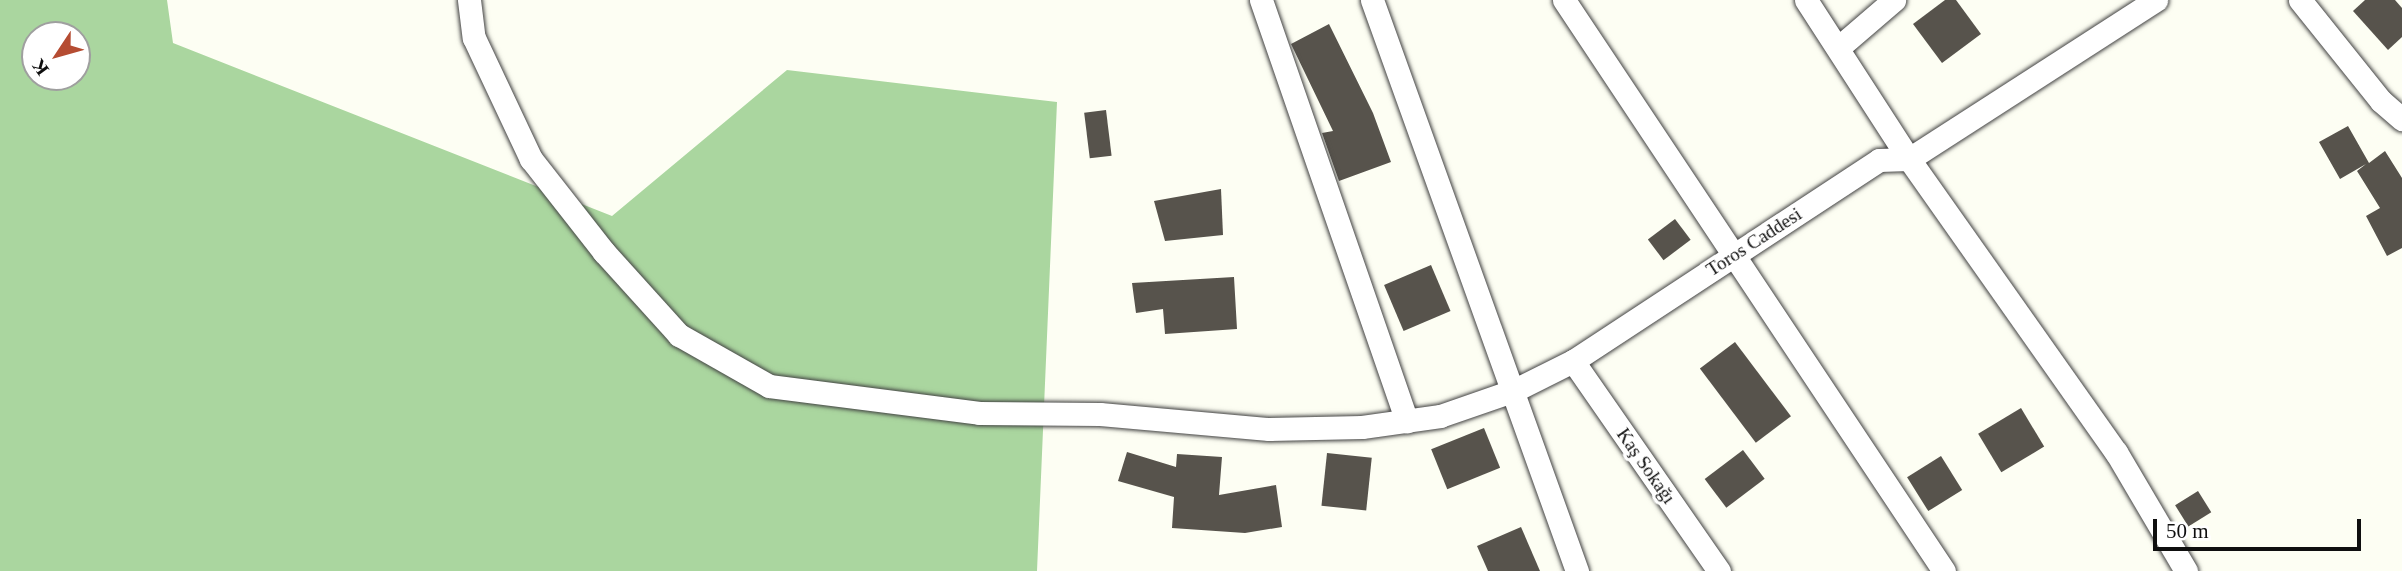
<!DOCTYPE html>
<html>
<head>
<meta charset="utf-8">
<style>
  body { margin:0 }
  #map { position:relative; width:2402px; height:571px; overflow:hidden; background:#fdfef3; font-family:Georgia,serif }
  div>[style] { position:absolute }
  .forest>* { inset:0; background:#aad69f }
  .building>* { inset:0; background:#57534c; transform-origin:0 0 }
  .roads { filter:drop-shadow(0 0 2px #424242) drop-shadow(0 0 2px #424242) }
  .minor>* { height:23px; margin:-11.5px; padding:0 11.5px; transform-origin:11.5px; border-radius:11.5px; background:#fff }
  span { translate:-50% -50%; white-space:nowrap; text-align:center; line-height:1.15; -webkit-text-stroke:7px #fff; paint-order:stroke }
  .street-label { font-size:19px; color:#0f0f0f }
  .north { position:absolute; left:21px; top:21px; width:70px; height:70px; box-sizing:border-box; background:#fff; border:2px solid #9f9f9f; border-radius:50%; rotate:234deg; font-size:19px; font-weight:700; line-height:28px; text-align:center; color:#0f0f0f }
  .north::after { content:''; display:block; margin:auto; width:24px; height:32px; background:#b54c32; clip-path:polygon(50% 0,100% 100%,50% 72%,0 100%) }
  .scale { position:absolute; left:2153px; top:519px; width:208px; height:32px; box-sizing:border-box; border:4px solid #0f0f0f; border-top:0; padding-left:9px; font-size:21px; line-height:24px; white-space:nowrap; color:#0f0f0f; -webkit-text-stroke:5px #fff; paint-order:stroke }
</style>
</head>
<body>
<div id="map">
  <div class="forest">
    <i style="clip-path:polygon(evenodd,0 0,167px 0,173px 43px,612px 216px,787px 70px,1057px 102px,1037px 571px,0 571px,0 0,35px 35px,77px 35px,77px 77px,35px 77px,35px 35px)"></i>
  </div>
  <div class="building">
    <i style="clip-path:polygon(1945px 0,1956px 0,1981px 34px,1942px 63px,1913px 24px)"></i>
    <i style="clip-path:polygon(2365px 0,2395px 0,2402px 8px,2402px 37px,2388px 50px,2353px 11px)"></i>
    <i style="clip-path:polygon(1329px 24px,1373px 113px,1391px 162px,1339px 181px,1322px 133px,1333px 131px,1291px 44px)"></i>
    <i style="left:1106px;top:110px;width:46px;height:22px;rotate:83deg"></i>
    <i style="clip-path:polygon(2348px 126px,2369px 163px,2385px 151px,2402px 178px,2402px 248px,2387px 256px,2366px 216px,2380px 208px,2357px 171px,2366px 164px,2340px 179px,2319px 142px)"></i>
    <i style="clip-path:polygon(1221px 189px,1223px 235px,1165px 241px,1154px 201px)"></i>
    <i style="left:1675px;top:219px;width:26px;height:34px;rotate:53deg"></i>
    <i style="left:1431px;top:265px;width:50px;height:51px;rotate:67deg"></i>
    <i style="clip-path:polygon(1234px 277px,1237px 329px,1165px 334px,1163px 309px,1136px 313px,1132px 283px)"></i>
    <i style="left:1735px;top:342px;width:93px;height:44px;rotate:53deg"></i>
    <i style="left:2021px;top:408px;width:45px;height:50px;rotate:59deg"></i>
    <i style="left:1484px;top:428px;width:43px;height:57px;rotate:68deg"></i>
    <i style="left:1743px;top:450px;width:36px;height:48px;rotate:53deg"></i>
    <i style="clip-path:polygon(1127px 452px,1176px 467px,1177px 454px,1222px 457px,1219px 495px,1276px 485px,1282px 527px,1245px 533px,1172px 528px,1174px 497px,1118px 481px)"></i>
    <i style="left:1327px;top:453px;width:45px;height:53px;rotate:6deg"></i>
    <i style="left:1941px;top:456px;width:40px;height:40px;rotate:58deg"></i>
    <i style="left:2198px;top:491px;width:25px;height:27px;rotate:58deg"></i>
    <i style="clip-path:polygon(1521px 527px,1540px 571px,1488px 571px,1477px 546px)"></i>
  </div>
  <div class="roads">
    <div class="minor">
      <i style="left:469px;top:0;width:38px;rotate:83deg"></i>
      <i style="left:474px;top:38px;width:134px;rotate:64.8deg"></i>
      <i style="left:531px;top:159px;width:118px;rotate:51.9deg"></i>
      <i style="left:604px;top:252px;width:112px;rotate:47.9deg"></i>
      <i style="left:679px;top:335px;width:103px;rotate:29.5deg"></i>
      <i style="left:769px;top:386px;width:212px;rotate:7.3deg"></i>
      <i style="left:979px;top:413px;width:121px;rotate:0.5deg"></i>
      <i style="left:1100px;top:414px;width:170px;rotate:5.1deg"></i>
      <i style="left:1269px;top:429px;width:93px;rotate:-1.2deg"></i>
      <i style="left:1362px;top:427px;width:79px;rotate:-8deg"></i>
      <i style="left:1440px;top:416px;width:79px;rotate:-19.1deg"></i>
      <i style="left:1515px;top:390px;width:65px;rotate:-26.6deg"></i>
      <i style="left:1573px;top:361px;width:366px;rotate:-33.3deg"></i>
      <i style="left:1879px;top:160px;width:30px;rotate:-2deg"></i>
      <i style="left:1909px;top:159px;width:294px;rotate:-32.8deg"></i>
      <i style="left:1261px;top:0;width:446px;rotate:70.9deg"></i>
      <i style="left:1372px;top:0;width:607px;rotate:70.25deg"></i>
      <i style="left:1564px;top:0;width:686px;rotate:56.36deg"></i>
      <i style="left:1806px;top:0;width:189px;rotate:57.1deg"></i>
      <i style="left:1909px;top:159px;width:359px;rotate:54.8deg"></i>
      <i style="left:2116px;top:452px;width:138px;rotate:59.5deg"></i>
      <i style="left:2300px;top:0;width:129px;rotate:51.3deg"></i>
      <i style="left:2381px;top:101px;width:28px;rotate:41deg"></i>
      <i style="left:1838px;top:48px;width:74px;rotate:-40.6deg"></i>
      <i style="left:1573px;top:361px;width:256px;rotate:55.2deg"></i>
    </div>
  </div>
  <div class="street-label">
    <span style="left:1754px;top:242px;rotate:-33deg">Toros Caddesi</span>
    <span style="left:1646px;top:466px;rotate:55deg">Kaş Sokağı</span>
  </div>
  <div class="north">K</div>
  <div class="scale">50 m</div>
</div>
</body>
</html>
